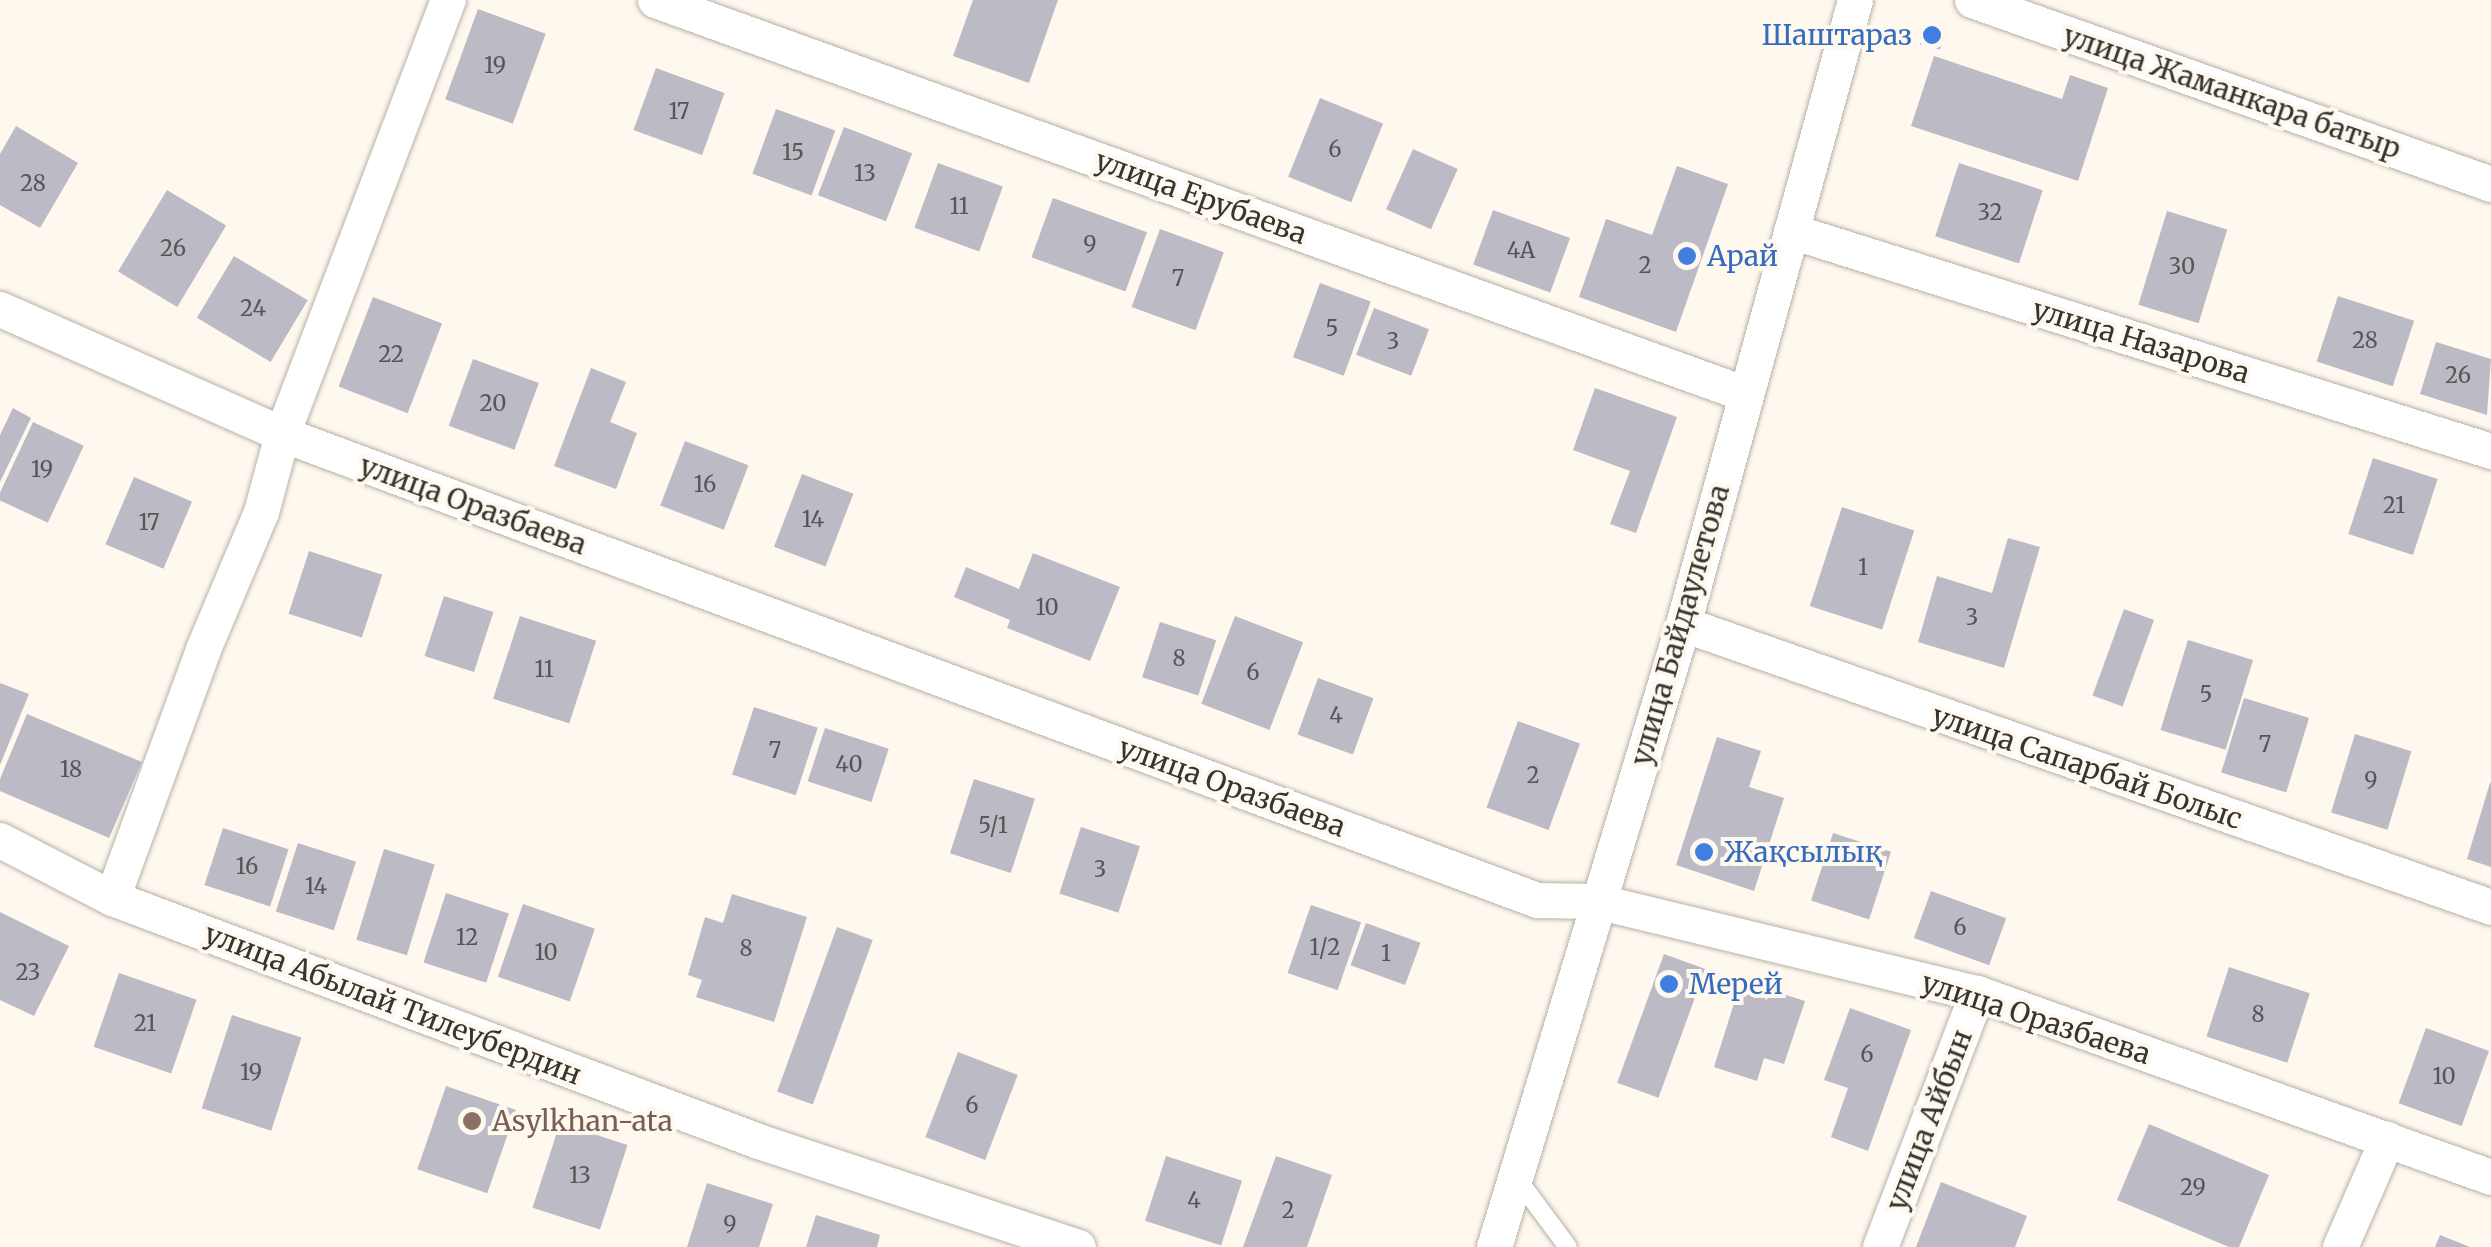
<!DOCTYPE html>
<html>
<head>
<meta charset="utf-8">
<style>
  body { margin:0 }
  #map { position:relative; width:2491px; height:1247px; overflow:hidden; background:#fef8ee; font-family:Merriweather,serif }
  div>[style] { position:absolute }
  .building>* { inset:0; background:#bcbac5; transform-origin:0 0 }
  .roads { filter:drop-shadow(0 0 2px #b7b1a8) drop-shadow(0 0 2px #b7b1a8) }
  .lane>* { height:18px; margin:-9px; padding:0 9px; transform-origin:9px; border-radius:9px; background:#fff }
  .street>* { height:35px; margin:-17.5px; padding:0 17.5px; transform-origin:17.5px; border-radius:17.5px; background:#fff }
  .dots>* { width:28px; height:28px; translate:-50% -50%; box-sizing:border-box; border:5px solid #fef8ee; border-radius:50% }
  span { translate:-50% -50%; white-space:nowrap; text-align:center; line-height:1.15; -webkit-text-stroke:8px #fef8ee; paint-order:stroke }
  .number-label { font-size:22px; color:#585655 }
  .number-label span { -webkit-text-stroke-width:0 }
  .shop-label { font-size:28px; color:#366cbe }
  .right { translate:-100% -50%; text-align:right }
  .left { translate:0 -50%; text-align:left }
  .street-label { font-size:28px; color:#363430 }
  .education-label { font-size:28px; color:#785e54 }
</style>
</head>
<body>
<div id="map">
  <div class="building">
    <i style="clip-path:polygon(973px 0,1058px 0,1029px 83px,953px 56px)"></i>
    <i style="left:478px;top:9px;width:72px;height:96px;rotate:20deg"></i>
    <i style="left:1924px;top:27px;width:21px;height:18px;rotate:14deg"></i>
    <i style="clip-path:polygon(1934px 56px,2062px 99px,2070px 75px,2108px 88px,2078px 181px,1911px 126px)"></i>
    <i style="left:656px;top:68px;width:73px;height:66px;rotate:20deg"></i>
    <i style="left:1320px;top:98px;width:68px;height:85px;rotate:22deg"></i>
    <i style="left:776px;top:109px;width:63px;height:69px;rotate:20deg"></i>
    <i style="clip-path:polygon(16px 126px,78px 163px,40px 228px,0 205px,0 154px)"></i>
    <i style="left:844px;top:127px;width:73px;height:73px;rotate:21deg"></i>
    <i style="left:1413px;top:149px;width:49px;height:66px;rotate:24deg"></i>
    <i style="left:938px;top:163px;width:69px;height:69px;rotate:20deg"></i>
    <i style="left:1959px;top:163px;width:88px;height:77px;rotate:18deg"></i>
    <i style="clip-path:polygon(1677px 166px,1728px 184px,1676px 332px,1579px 297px,1606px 219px,1652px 235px)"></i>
    <i style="left:167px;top:190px;width:69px;height:95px;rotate:31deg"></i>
    <i style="left:1053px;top:198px;width:100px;height:63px;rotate:20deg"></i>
    <i style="left:1493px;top:210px;width:82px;height:58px;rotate:20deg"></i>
    <i style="left:2167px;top:211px;width:63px;height:98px;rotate:17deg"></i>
    <i style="left:1160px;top:229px;width:68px;height:83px;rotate:20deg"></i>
    <i style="left:234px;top:256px;width:86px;height:72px;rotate:31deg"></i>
    <i style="left:1320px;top:283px;width:54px;height:79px;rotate:20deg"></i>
    <i style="left:2338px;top:296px;width:80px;height:69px;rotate:18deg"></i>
    <i style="left:373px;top:297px;width:74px;height:96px;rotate:21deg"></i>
    <i style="left:1374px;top:308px;width:59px;height:50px;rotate:21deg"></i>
    <i style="clip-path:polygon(2436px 342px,2491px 359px,2487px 415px,2420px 394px)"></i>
    <i style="left:473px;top:359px;width:70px;height:71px;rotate:20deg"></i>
    <i style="clip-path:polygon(591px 368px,626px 382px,610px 422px,637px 433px,616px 489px,554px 466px)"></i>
    <i style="clip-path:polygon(1595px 388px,1677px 417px,1636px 533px,1610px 524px,1630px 471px,1573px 450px)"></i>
    <i style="clip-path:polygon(13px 408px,31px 418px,0 482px,0 435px)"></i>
    <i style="left:33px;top:422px;width:56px;height:85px;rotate:25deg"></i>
    <i style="left:685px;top:441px;width:68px;height:69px;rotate:21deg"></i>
    <i style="left:2373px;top:458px;width:68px;height:80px;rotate:18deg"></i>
    <i style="left:802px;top:474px;width:55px;height:78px;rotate:21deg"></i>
    <i style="left:134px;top:477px;width:63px;height:73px;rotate:23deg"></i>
    <i style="left:1842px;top:507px;width:76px;height:104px;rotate:18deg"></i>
    <i style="clip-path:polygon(2008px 538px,2040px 547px,2004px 668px,1918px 642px,1937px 576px,1992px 593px)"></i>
    <i style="left:309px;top:551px;width:77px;height:66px;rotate:18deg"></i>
    <i style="clip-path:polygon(1033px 553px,1120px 587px,1090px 661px,1007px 628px,1010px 620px,954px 597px,966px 567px,1019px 589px)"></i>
    <i style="left:444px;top:596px;width:52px;height:63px;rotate:18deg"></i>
    <i style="left:2124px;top:609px;width:32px;height:92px;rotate:20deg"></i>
    <i style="left:520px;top:616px;width:80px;height:87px;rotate:18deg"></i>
    <i style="left:1235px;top:616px;width:73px;height:94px;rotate:21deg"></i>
    <i style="left:1160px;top:622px;width:59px;height:58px;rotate:18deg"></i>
    <i style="left:2188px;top:640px;width:68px;height:94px;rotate:17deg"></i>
    <i style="left:1318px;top:678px;width:59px;height:60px;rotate:20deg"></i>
    <i style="clip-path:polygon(0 683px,29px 694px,0 765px)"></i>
    <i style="left:2244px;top:698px;width:68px;height:78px;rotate:17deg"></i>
    <i style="left:754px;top:707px;width:67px;height:71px;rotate:18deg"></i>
    <i style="clip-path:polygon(27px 714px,142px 762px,109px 838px,0 791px,0 779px)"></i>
    <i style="left:1518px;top:721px;width:66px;height:92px;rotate:20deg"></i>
    <i style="left:825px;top:728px;width:67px;height:56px;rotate:18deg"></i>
    <i style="left:2355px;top:734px;width:59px;height:82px;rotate:17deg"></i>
    <i style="clip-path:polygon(1717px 737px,1761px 751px,1749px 787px,1784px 798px,1754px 891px,1676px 865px)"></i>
    <i style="left:974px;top:779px;width:64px;height:78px;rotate:18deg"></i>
    <i style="clip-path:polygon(2490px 783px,2491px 783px,2491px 867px,2467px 859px)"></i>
    <i style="left:1081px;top:827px;width:62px;height:70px;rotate:18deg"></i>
    <i style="left:223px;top:828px;width:69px;height:60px;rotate:18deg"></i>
    <i style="left:1833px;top:833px;width:61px;height:71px;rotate:18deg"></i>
    <i style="left:298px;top:843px;width:61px;height:72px;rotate:18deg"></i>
    <i style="left:384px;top:849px;width:53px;height:95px;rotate:17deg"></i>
    <i style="left:1931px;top:891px;width:80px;height:50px;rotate:20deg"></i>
    <i style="left:446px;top:893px;width:66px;height:73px;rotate:18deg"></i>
    <i style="clip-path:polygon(732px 894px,807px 917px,774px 1022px,696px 997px,702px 980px,688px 975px,705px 917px,723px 923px)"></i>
    <i style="left:523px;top:904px;width:76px;height:77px;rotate:19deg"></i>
    <i style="left:1311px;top:905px;width:53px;height:72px;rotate:19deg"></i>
    <i style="clip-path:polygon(0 912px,69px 946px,34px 1016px,0 1000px)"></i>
    <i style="left:1366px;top:923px;width:58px;height:45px;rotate:20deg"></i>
    <i style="left:837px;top:927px;width:38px;height:175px;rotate:20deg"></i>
    <i style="left:1664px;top:954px;width:44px;height:137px;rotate:20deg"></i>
    <i style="left:2229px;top:967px;width:85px;height:73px;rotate:18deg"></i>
    <i style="left:119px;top:973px;width:82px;height:78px;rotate:19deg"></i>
    <i style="clip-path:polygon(1741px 981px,1805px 1001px,1784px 1064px,1764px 1058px,1757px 1081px,1714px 1067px)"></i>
    <i style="clip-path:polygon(1850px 1008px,1911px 1030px,1868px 1151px,1831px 1137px,1848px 1088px,1824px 1080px)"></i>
    <i style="left:232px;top:1015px;width:73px;height:98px;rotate:18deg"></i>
    <i style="left:2426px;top:1028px;width:67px;height:80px;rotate:20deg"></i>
    <i style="left:958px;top:1052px;width:64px;height:91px;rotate:21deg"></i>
    <i style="left:446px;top:1086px;width:74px;height:88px;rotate:19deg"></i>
    <i style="left:560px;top:1123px;width:71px;height:89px;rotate:18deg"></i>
    <i style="clip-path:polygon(2149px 1124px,2269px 1175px,2239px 1247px,2229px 1247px,2117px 1200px)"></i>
    <i style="left:1166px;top:1156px;width:80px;height:68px;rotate:18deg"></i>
    <i style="clip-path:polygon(1276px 1156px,1332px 1175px,1307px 1247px,1243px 1247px)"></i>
    <i style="clip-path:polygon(1941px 1182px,2027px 1216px,2015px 1247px,1916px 1247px)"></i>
    <i style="clip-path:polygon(707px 1183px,773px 1204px,759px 1247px,687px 1247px)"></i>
    <i style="clip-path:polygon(816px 1215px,880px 1235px,877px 1247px,806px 1247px)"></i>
    <i style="clip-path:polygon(2440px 1235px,2470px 1247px,2435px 1247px)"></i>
  </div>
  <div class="roads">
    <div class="lane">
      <i style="left:1516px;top:1177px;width:87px;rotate:53.4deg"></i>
    </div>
    <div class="street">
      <i style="left:655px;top:0;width:1160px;rotate:19.86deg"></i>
      <i style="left:1972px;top:0;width:551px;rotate:19.52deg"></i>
      <i style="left:1791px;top:231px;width:734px;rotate:17.45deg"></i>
      <i style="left:0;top:309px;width:308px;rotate:23.9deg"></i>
      <i style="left:282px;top:434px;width:1339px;rotate:20.37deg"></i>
      <i style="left:1537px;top:900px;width:59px;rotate:1deg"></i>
      <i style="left:1596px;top:901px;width:392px;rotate:13.6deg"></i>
      <i style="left:1977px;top:993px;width:546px;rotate:19.7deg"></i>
      <i style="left:1683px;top:624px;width:856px;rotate:19.3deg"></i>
      <i style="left:0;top:840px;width:126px;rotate:27.4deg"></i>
      <i style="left:112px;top:898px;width:690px;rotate:20.61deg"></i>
      <i style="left:758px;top:1141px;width:337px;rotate:18.3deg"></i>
      <i style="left:112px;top:898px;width:265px;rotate:-69.9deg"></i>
      <i style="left:203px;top:649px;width:149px;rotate:-67.1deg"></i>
      <i style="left:261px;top:512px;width:81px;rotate:-74.9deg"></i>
      <i style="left:282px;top:434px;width:465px;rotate:-69.1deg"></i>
      <i style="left:1494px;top:1247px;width:651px;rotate:-73.12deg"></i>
      <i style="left:1683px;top:624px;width:647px;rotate:-74.59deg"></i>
      <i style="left:1880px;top:1247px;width:272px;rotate:-69.1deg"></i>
      <i style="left:2340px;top:1247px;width:118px;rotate:-66.5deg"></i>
    </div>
  </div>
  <div class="dots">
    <i style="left:1932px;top:35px;background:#3f7fe0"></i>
    <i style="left:1687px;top:256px;background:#3f7fe0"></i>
    <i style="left:1704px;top:852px;background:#3f7fe0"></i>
    <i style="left:1669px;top:984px;background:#3f7fe0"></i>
    <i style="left:472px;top:1121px;background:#8d6e63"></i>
  </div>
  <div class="number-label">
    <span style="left:495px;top:66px">19</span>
    <span style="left:679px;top:112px">17</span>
    <span style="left:1335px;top:150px">6</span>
    <span style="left:793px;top:153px">15</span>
    <span style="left:865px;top:174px">13</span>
    <span style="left:33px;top:184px">28</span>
    <span style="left:959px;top:207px">11</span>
    <span style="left:1990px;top:213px">32</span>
    <span style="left:1090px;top:245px">9</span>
    <span style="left:173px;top:249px">26</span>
    <span style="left:1521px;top:251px">4А</span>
    <span style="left:1645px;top:266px">2</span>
    <span style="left:2182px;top:267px">30</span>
    <span style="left:1178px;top:279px">7</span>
    <span style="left:253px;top:309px">24</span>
    <span style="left:1332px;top:329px">5</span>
    <span style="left:2365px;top:341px">28</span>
    <span style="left:1393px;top:342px">3</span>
    <span style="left:391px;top:355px">22</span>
    <span style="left:2458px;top:376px">26</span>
    <span style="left:493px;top:404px">20</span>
    <span style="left:42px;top:470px">19</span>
    <span style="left:705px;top:485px">16</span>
    <span style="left:2394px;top:506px">21</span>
    <span style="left:813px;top:520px">14</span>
    <span style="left:149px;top:523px">17</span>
    <span style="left:1863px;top:568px">1</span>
    <span style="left:1047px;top:608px">10</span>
    <span style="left:1972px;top:618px">3</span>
    <span style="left:1179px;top:659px">8</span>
    <span style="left:544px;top:670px">11</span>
    <span style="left:1253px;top:673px">6</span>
    <span style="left:2206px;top:695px">5</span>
    <span style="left:1336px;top:716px">4</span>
    <span style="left:2265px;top:745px">7</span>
    <span style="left:775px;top:751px">7</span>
    <span style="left:849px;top:765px">40</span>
    <span style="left:71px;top:770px">18</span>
    <span style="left:1533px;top:776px">2</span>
    <span style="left:2371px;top:781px">9</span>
    <span style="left:993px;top:826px">5/1</span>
    <span style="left:247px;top:867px">16</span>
    <span style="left:1100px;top:870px">3</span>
    <span style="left:316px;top:887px">14</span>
    <span style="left:1960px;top:928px">6</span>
    <span style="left:467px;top:938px">12</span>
    <span style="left:1325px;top:948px">1/2</span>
    <span style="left:746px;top:949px">8</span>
    <span style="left:546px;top:953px">10</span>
    <span style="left:1386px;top:954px">1</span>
    <span style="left:28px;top:973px">23</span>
    <span style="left:2258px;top:1015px">8</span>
    <span style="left:145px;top:1024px">21</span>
    <span style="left:1867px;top:1055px">6</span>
    <span style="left:251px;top:1073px">19</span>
    <span style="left:2444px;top:1077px">10</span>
    <span style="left:972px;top:1106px">6</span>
    <span style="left:580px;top:1176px">13</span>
    <span style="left:2193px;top:1188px">29</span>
    <span style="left:1194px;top:1201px">4</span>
    <span style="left:1288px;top:1211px">2</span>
    <span style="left:730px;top:1225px">9</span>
  </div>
  <div class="shop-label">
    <span class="right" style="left:1912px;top:35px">Шаштараз</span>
    <span class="left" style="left:1707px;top:256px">Арай</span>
    <span class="left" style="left:1724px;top:852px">Жақсылық</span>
    <span class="left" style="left:1689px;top:984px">Мерей</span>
  </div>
  <div class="street-label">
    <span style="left:2232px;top:92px;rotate:19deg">улица Жаманкара батыр</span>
    <span style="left:1201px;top:197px;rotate:20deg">улица Ерубаева</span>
    <span style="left:2141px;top:341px;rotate:17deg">улица Назарова</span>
    <span style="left:473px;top:505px;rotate:20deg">улица Оразбаева</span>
    <span style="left:1680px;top:625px;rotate:-74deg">улица Байдаулетова</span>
    <span style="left:2087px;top:767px;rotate:19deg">улица Cапарбай Болыс</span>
    <span style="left:1232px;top:787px;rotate:20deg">улица Оразбаева</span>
    <span style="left:393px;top:1004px;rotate:21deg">улица Абылай Тилеубердин</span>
    <span style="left:2036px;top:1018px;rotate:18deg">улица Оразбаева</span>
    <span style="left:1929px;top:1120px;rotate:-69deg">улица Айбын</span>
  </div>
  <div class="education-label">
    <span class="left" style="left:492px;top:1121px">Asylkhan-ata</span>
  </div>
</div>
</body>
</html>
